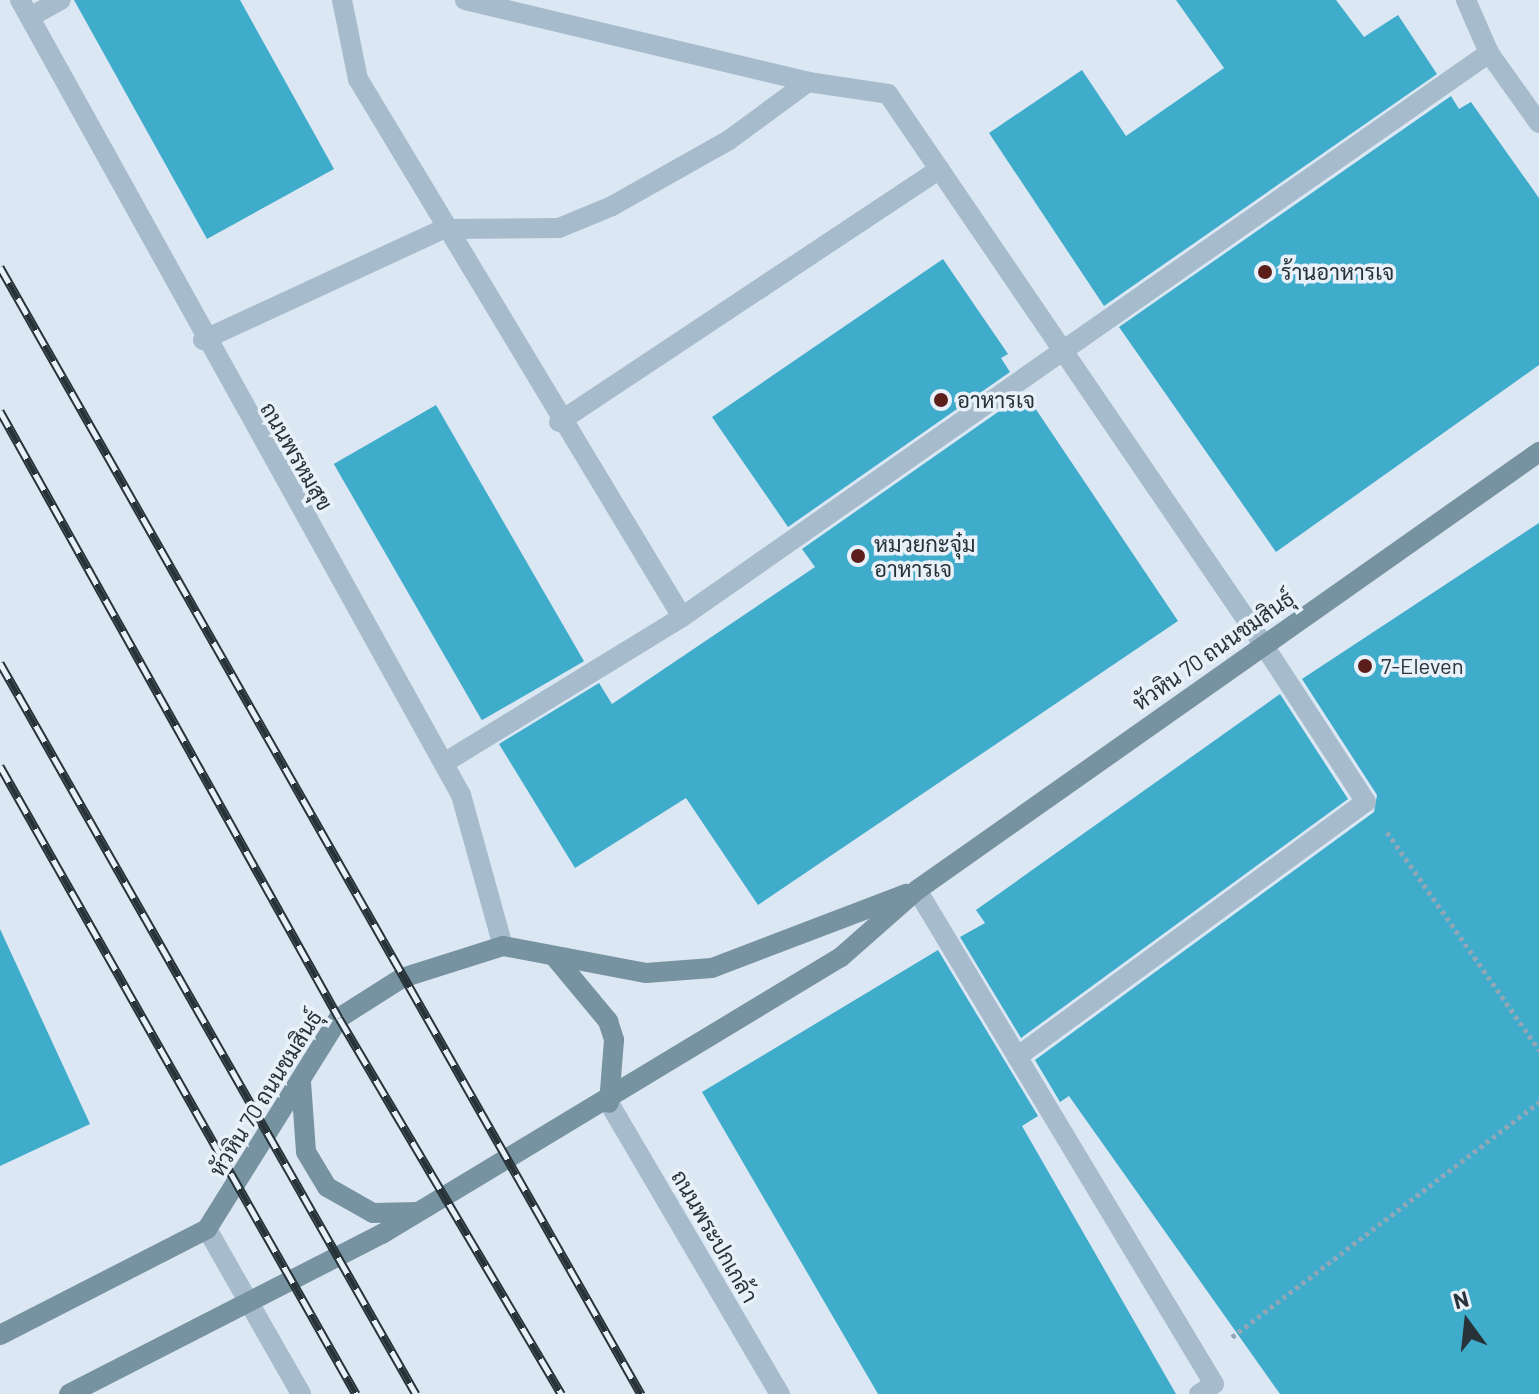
<!DOCTYPE html>
<html>
<head>
<meta charset="utf-8">
<style>
  body { margin:0 }
  #map { position:relative; width:1539px; height:1394px; overflow:hidden; background:#dbe7f3; font-family:Barlow,Sarabun,sans-serif }
  div>[style] { position:absolute }
  .building>* { inset:0; background:#40accc; transform-origin:0 0 }
  .path>* { height:5px; margin-top:-2.5px; transform-origin:0; background:repeating-linear-gradient(90deg,#90a7b8 0 4px,transparent 0 8px) }
  .service>* { height:20px; margin:-10px; padding:0 10px; transform-origin:10px; border-radius:10px; background:#a6bbcc }
  .minor>* { height:20px; margin:-10px; padding:0 10px; transform-origin:10px; border-radius:10px; background:#a6bbcc }
  .tertiary>* { height:20px; margin:-10px; padding:0 10px; transform-origin:10px; border-radius:10px; background:#a6bbcc }
  .secondary>* { height:20px; margin:-10px; padding:0 10px; transform-origin:10px; border-radius:10px; background:#7792a0 }
  .rail>* { height:9px; margin-top:-4.5px; transform-origin:0; background:repeating-linear-gradient(90deg,#e8f1fa 0 18px,#273338 0 36px); box-sizing:border-box; border-block:2px solid #273338 }
  .dots>* { width:22px; height:22px; translate:-50% -50%; box-sizing:border-box; border:4px solid #e8f1fa; border-radius:50% }
  span { translate:-50% -50%; white-space:nowrap; text-align:center; line-height:1.15; -webkit-text-stroke:7px #e8f1fa; paint-order:stroke }
  .poi-label { font-size:22px; color:#273338 }
  .left { translate:0 -50%; text-align:left }
  .street-label { font-size:22px; color:#273338 }
  .north { position:absolute; left:1427px; top:1282px; width:80px; height:80px; -webkit-text-stroke:6px #e8f1fa; paint-order:stroke; rotate:345deg; font-size:22px; font-weight:700; line-height:32px; text-align:center; color:#273338 }
  .north::after { content:''; display:block; margin:auto; width:28px; height:36px; background:#273338; clip-path:polygon(50% 0,100% 100%,50% 72%,0 100%) }
</style>
</head>
<body>
<div id="map">
  <div class="building">
    <i style="clip-path:polygon(74px 0,240px 0,334px 169px,207px 239px)"></i>
    <i style="clip-path:polygon(1176px 0,1336px 0,1364px 37px,1398px 15px,1437px 74px,1104px 306px,989px 133px,1082px 70px,1126px 136px,1224px 68px)"></i>
    <i style="clip-path:polygon(1451px 96px,1459px 109px,1471px 102px,1539px 198px,1539px 365px,1276px 552px,1119px 327px)"></i>
    <i style="clip-path:polygon(943px 259px,1008px 354px,1001px 358px,1010px 372px,788px 527px,712px 417px)"></i>
    <i style="clip-path:polygon(1025px 393px,1178px 621px,758px 905px,686px 798px,575px 868px,499px 744px,599px 683px,612px 704px,815px 567px,802px 549px)"></i>
    <i style="left:436px;top:405px;width:296px;height:118px;rotate:60deg"></i>
    <i style="clip-path:polygon(1539px 523px,1539px 1394px,1280px 1394px,1069px 1096px,1060px 1102px,1035px 1060px,1374px 812px,1377px 795px,1302px 679px)"></i>
    <i style="clip-path:polygon(1280px 694px,1348px 799px,1021px 1038px,960px 937px,985px 923px,976px 910px)"></i>
    <i style="clip-path:polygon(0 929px,90px 1124px,0 1166px)"></i>
    <i style="clip-path:polygon(938px 950px,1038px 1116px,1022px 1126px,1176px 1394px,878px 1394px,702px 1092px)"></i>
  </div>
  <div class="path">
    <i style="left:1387px;top:832px;width:266px;rotate:55.1deg"></i>
    <i style="left:1232px;top:1337px;width:387px;rotate:-37.4deg"></i>
  </div>
  <div class="service">
    <i style="left:342px;top:0;width:81px;rotate:78.6deg"></i>
    <i style="left:358px;top:79px;width:628px;rotate:58.94deg"></i>
    <i style="left:203px;top:340px;width:264px;rotate:-24.8deg"></i>
    <i style="left:443px;top:229px;width:116px;rotate:-0.5deg"></i>
    <i style="left:559px;top:228px;width:57px;rotate:-22.5deg"></i>
    <i style="left:612px;top:206px;width:134px;rotate:-29.4deg"></i>
    <i style="left:729px;top:140px;width:98px;rotate:-36.3deg"></i>
    <i style="left:559px;top:422px;width:457px;rotate:-33.6deg"></i>
    <i style="left:917px;top:890px;width:576px;rotate:58.99deg"></i>
    <i style="left:1214px;top:1384px;width:18px;rotate:146deg"></i>
    <i style="left:1017px;top:1057px;width:432px;rotate:-36.2deg"></i>
    <i style="left:1366px;top:802px;width:189px;rotate:-123.1deg"></i>
  </div>
  <div class="minor">
    <i style="left:20px;top:0;width:909px;rotate:60.98deg"></i>
    <i style="left:461px;top:795px;width:157px;rotate:74.5deg"></i>
    <i style="left:465px;top:0;width:353px;rotate:13.4deg"></i>
    <i style="left:808px;top:82px;width:81px;rotate:8.5deg"></i>
    <i style="left:888px;top:94px;width:666px;rotate:55.71deg"></i>
    <i style="left:1466px;top:0;width:58px;rotate:66.5deg"></i>
    <i style="left:1489px;top:53px;width:86px;rotate:54.5deg"></i>
    <i style="left:30px;top:17px;width:35px;rotate:-29deg"></i>
    <i style="left:444px;top:763px;width:279px;rotate:-31.5deg"></i>
    <i style="left:682px;top:617px;width:985px;rotate:-34.95deg"></i>
    <i style="left:207px;top:1229px;width:190px;rotate:60.3deg"></i>
  </div>
  <div class="tertiary">
    <i style="left:609px;top:1103px;width:338px;rotate:59.6deg"></i>
  </div>
  <div class="secondary">
    <i style="left:554px;top:956px;width:85px;rotate:50.3deg"></i>
    <i style="left:608px;top:1021px;width:20px;rotate:72deg"></i>
    <i style="left:614px;top:1040px;width:63px;rotate:94.5deg"></i>
    <i style="left:301px;top:1082px;width:70px;rotate:85.9deg"></i>
    <i style="left:306px;top:1152px;width:41px;rotate:59deg"></i>
    <i style="left:327px;top:1187px;width:53px;rotate:29.5deg"></i>
    <i style="left:373px;top:1213px;width:44px;rotate:-1.3deg"></i>
    <i style="left:0;top:1335px;width:233px;rotate:-27.1deg"></i>
    <i style="left:207px;top:1229px;width:249px;rotate:-58deg"></i>
    <i style="left:339px;top:1018px;width:75px;rotate:-32.4deg"></i>
    <i style="left:402px;top:978px;width:106px;rotate:-17.6deg"></i>
    <i style="left:503px;top:946px;width:146px;rotate:10.7deg"></i>
    <i style="left:646px;top:973px;width:66px;rotate:-4.3deg"></i>
    <i style="left:712px;top:968px;width:208px;rotate:-20.9deg"></i>
    <i style="left:69px;top:1394px;width:352px;rotate:-27.1deg"></i>
    <i style="left:382px;top:1234px;width:536px;rotate:-31.11deg"></i>
    <i style="left:841px;top:957px;width:101px;rotate:-41.4deg"></i>
    <i style="left:917px;top:890px;width:761px;rotate:-35.15deg"></i>
  </div>
  <div class="rail">
    <i style="left:0;top:267px;width:1297px;rotate:60.37deg"></i>
    <i style="left:0;top:411px;width:695px;rotate:60.82deg"></i>
    <i style="left:339px;top:1018px;width:437px;rotate:59.4deg"></i>
    <i style="left:0;top:663px;width:841px;rotate:60.36deg"></i>
    <i style="left:0;top:766px;width:722px;rotate:60.45deg"></i>
  </div>
  <div class="dots">
    <i style="left:1265px;top:272px;background:#5b1e1b"></i>
    <i style="left:941px;top:400px;background:#5b1e1b"></i>
    <i style="left:858px;top:556px;background:#5b1e1b"></i>
    <i style="left:1365px;top:666px;background:#5b1e1b"></i>
  </div>
  <div class="poi-label">
    <span class="left" style="left:1281px;top:272px">ร้านอาหารเจ</span>
    <span class="left" style="left:957px;top:400px">อาหารเจ</span>
    <span class="left" style="left:874px;top:556px">หมวยกะจุ๋ม<br>อาหารเจ</span>
    <span class="left" style="left:1381px;top:666px">7-Eleven</span>
  </div>
  <div class="street-label">
    <span style="left:297px;top:456px;rotate:60deg">ถนนพรหมสุข</span>
    <span style="left:1213px;top:650px;rotate:-35deg">หัวหิน 70 ถนนชมสินธุ์</span>
    <span style="left:265px;top:1093px;rotate:-58deg">หัวหิน 70 ถนนชมสินธุ์</span>
    <span style="left:715px;top:1236px;rotate:60deg">ถนนพระปกเกล้า</span>
  </div>
  <div class="north">N</div>
</div>
</body>
</html>
